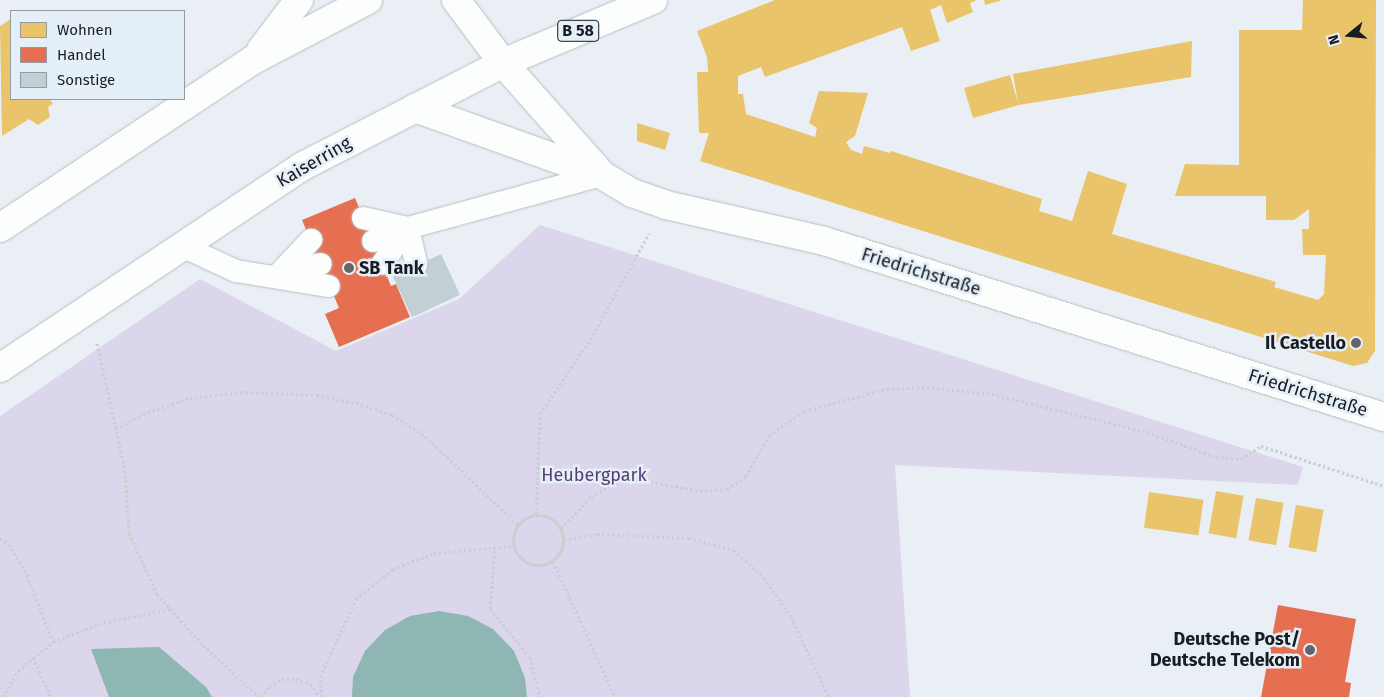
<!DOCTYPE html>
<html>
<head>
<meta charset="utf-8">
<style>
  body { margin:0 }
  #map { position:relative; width:1384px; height:697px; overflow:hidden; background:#e9eff4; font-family:"Fira Sans",sans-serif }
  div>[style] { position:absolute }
  .green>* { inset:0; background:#dbd6ec }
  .water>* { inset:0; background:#8eb6b3 }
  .homes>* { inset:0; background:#e9c46a; transform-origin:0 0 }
  .shops>* { inset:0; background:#e76f51 }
  .building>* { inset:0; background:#c2cfd4; transform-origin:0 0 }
  .path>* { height:3px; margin-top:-1.5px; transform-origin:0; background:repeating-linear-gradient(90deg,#ccced0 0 2.5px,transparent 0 5px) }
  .path>.ring { margin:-1.5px; padding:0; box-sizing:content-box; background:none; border:3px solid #ccced0; border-radius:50% }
  .roads { filter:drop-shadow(0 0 1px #babec1) drop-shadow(0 0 1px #babec1) }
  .lane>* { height:22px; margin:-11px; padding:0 11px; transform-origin:11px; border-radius:11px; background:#fcfdfd }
  .street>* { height:28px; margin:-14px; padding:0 14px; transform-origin:14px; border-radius:14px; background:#fcfdfd }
  .secondary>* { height:28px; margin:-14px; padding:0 14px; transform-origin:14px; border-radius:14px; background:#fcfdfd }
  .primary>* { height:28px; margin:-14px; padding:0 14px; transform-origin:14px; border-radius:14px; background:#fcfdfd }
  .dots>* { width:14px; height:14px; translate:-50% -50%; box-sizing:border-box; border:2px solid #e5eff8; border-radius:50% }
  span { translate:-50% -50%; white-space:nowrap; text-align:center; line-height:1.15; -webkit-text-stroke:5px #e5eff8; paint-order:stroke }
  .shield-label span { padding:1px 4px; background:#e5eff8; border:1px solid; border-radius:4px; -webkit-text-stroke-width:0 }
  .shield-label { font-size:16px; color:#191c20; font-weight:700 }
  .street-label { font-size:18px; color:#191c20 }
  .poi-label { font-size:18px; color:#191c20; font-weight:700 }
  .left { translate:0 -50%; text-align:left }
  .right { translate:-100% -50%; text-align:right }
  .park-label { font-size:18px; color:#573f74 }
  .legend { position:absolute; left:10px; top:10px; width:175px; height:90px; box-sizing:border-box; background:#e5eff8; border:1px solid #939ba2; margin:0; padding:6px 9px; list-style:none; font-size:15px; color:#191c20 }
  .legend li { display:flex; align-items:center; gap:10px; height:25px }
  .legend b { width:25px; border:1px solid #939ba2 }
  .north { position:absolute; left:1324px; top:10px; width:50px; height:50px; -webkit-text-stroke:4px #e5eff8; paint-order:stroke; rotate:253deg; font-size:14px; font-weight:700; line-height:20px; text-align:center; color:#191c20 }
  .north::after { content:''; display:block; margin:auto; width:18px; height:22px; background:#191c20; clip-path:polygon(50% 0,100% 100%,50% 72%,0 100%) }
</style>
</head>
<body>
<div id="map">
  <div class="green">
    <i style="clip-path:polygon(540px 225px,1303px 467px,1298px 485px,895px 465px,910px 697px,0 697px,0 416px,200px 279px,336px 351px,459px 299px)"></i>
  </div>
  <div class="water">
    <i style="clip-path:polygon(439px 611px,468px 616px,493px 629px,514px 651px,525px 678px,527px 697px,352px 697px,353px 677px,365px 651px,385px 630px,410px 616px)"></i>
    <i style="clip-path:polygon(159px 647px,206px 687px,212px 697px,109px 697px,91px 649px)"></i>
  </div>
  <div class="homes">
    <i style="clip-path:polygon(775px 0,977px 0,970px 3px,973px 12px,947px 23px,941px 5px,930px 10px,940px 41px,911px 51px,902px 27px,765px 77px,761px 67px,738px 76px,738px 94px,743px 94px,746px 114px,815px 137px,817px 128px,809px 123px,819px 91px,868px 93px,855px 136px,846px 142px,851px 150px,862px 154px,864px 146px,890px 153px,891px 151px,1042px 199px,1039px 211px,1072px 221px,1088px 171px,1127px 184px,1112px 234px,1276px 282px,1274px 287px,1318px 300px,1324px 294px,1326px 255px,1303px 255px,1302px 229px,1309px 229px,1309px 209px,1294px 220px,1266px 220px,1266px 196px,1175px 196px,1185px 164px,1239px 165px,1239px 30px,1302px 30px,1303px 0,1376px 0,1375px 351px,1367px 363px,1353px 366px,700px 161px,709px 133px,699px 133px,697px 72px,708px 72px,707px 57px,697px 31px)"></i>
    <i style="clip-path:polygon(984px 0,1002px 0,985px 5px)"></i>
    <i style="clip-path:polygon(11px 19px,11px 99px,49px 99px,53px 104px,48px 107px,50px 117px,38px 125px,29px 119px,2px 136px,0 26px)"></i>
    <i style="clip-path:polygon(1192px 41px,1191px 77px,1019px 105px,973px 118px,964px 88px,1010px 75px,1018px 103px,1013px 74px)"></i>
    <i style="clip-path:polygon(637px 123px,670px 133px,665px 150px,637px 141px)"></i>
    <i style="left:1216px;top:491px;width:28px;height:43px;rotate:10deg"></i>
    <i style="left:1149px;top:492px;width:55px;height:36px;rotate:8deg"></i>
    <i style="left:1256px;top:498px;width:28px;height:43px;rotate:10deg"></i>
    <i style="left:1296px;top:505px;width:28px;height:43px;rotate:10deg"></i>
  </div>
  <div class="shops">
    <i style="clip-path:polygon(355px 198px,391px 286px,396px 284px,410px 317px,339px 347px,325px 314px,339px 308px,302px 220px)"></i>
    <i style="clip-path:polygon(1278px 605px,1356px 619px,1345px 682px,1351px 683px,1349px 697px,1261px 697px)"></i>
  </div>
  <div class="building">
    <i style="left:441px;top:254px;width:45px;height:53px;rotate:65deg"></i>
  </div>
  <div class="path">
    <i style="left:97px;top:343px;width:130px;rotate:77.6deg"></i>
    <i style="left:125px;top:470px;width:63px;rotate:86.4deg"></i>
    <i style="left:129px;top:533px;width:67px;rotate:65.3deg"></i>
    <i style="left:157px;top:594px;width:69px;rotate:48deg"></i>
    <i style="left:203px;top:645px;width:76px;rotate:42.9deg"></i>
    <i style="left:116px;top:429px;width:31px;rotate:-29deg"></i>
    <i style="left:143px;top:414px;width:50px;rotate:-18.8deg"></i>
    <i style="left:190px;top:398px;width:51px;rotate:-6.7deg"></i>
    <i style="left:241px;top:392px;width:76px;rotate:2.3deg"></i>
    <i style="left:317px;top:395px;width:40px;rotate:12deg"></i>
    <i style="left:356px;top:403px;width:38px;rotate:18deg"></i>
    <i style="left:392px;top:415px;width:39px;rotate:32deg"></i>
    <i style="left:425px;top:436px;width:129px;rotate:43.7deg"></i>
    <i style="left:536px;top:514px;width:100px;rotate:-87.7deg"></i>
    <i style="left:540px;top:414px;width:95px;rotate:-56.1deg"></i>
    <i style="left:593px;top:335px;width:116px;rotate:-61.2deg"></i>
    <i class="ring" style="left:513px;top:515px;width:47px;height:47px"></i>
    <i style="left:561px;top:528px;width:43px;rotate:-45.9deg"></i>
    <i style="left:591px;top:497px;width:23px;rotate:-31deg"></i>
    <i style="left:611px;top:485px;width:21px;rotate:-19deg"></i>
    <i style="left:631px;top:478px;width:70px;rotate:10.7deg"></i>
    <i style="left:700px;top:491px;width:27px;rotate:-4deg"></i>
    <i style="left:727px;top:489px;width:23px;rotate:-34deg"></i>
    <i style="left:746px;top:476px;width:46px;rotate:-60.1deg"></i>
    <i style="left:769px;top:436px;width:43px;rotate:-35.5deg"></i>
    <i style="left:804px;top:411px;width:86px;rotate:-14.8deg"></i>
    <i style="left:887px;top:389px;width:35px;rotate:-3deg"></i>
    <i style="left:922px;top:387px;width:70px;rotate:5.7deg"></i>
    <i style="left:992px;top:394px;width:160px;rotate:13.8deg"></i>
    <i style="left:1147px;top:432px;width:73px;rotate:19.9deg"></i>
    <i style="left:1216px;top:457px;width:25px;rotate:5deg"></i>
    <i style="left:1241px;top:459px;width:24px;rotate:-33deg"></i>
    <i style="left:1261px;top:446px;width:129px;rotate:18deg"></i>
    <i style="left:0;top:538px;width:11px;rotate:34deg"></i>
    <i style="left:9px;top:544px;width:36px;rotate:60deg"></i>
    <i style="left:27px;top:575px;width:72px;rotate:68.8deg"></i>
    <i style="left:564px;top:540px;width:34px;rotate:-10deg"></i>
    <i style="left:597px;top:534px;width:92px;rotate:2.5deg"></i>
    <i style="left:689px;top:538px;width:47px;rotate:14.9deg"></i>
    <i style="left:734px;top:550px;width:41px;rotate:43deg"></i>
    <i style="left:764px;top:578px;width:47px;rotate:55.3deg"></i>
    <i style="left:791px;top:617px;width:89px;rotate:64.6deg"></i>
    <i style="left:495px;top:546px;width:63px;rotate:94.5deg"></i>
    <i style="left:490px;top:609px;width:62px;rotate:50.2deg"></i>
    <i style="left:530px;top:657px;width:41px;rotate:76deg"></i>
    <i style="left:553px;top:561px;width:149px;rotate:65.5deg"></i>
    <i style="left:33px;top:657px;width:44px;rotate:65.8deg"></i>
    <i style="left:3px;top:697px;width:30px;rotate:-60deg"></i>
    <i style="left:18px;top:671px;width:45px;rotate:-39.6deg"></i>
    <i style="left:53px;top:642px;width:49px;rotate:-21.4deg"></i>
    <i style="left:99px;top:624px;width:73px;rotate:-11.9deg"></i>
    <i style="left:261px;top:697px;width:14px;rotate:-54deg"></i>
    <i style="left:269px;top:686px;width:15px;rotate:-28deg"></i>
    <i style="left:282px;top:679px;width:14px"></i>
    <i style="left:296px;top:679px;width:15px;rotate:20deg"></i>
    <i style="left:310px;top:684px;width:16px;rotate:52deg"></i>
    <i style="left:322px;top:697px;width:20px;rotate:-96deg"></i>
    <i style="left:320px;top:677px;width:86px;rotate:-65.2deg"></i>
    <i style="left:356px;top:599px;width:48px;rotate:-39deg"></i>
    <i style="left:393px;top:569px;width:44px;rotate:-21.3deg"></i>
    <i style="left:434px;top:553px;width:79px;rotate:-5.1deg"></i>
  </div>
  <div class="roads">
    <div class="lane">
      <i style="left:363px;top:218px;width:46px;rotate:12.5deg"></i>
      <i style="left:408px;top:228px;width:37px;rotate:77deg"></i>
      <i style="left:408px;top:228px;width:201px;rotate:-15.3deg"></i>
      <i style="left:373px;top:241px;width:37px;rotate:-20deg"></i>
      <i style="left:408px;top:228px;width:44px;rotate:125.8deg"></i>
      <i style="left:182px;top:246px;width:60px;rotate:24.8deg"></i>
      <i style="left:236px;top:271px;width:94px;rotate:9.2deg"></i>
      <i style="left:283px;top:274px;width:39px;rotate:-15deg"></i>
      <i style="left:277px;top:276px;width:50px;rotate:-46.6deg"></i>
    </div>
    <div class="street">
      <i style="left:503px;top:63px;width:149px;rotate:48.5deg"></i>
      <i style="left:602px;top:175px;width:35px;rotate:31deg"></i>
      <i style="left:632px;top:193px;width:36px;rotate:19deg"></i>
      <i style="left:666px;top:205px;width:162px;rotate:12.8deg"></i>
      <i style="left:824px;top:241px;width:587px;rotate:17.45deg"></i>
    </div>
    <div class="secondary">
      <i style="left:261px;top:50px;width:63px;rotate:-52.8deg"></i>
      <i style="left:415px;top:108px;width:199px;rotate:19.7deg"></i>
      <i style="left:0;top:228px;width:304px;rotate:-33.6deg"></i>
      <i style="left:253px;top:60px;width:130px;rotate:-27.6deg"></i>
      <i style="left:0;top:368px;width:362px;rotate:-33.7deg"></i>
      <i style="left:301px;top:167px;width:227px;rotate:-27.2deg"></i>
    </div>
    <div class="primary">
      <i style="left:456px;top:0;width:79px;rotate:53.3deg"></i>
      <i style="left:503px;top:63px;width:163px;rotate:-22.8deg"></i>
    </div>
  </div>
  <div class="dots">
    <i style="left:349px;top:268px;background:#62666a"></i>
    <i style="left:1356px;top:343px;background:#62666a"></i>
    <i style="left:1310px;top:650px;background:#62666a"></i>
  </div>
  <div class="shield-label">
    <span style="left:578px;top:31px">B 58</span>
  </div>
  <div class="street-label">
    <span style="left:314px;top:162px;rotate:-30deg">Kaiserring</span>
    <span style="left:921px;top:272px;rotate:17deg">Friedrichstraße</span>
    <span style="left:1308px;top:393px;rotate:17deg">Friedrichstraße</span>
  </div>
  <div class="poi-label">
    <span class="left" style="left:359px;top:268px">SB Tank</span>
    <span class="right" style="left:1346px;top:343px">Il Castello</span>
    <span class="right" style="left:1300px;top:650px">Deutsche Post/<br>Deutsche Telekom</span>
  </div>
  <div class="park-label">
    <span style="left:594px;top:475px">Heubergpark</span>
  </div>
  <ul class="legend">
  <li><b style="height:14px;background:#e9c46a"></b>Wohnen</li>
  <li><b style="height:14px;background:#e76f51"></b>Handel</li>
  <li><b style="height:14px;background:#c2cfd4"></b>Sonstige</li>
  </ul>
  <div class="north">N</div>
</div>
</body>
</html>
